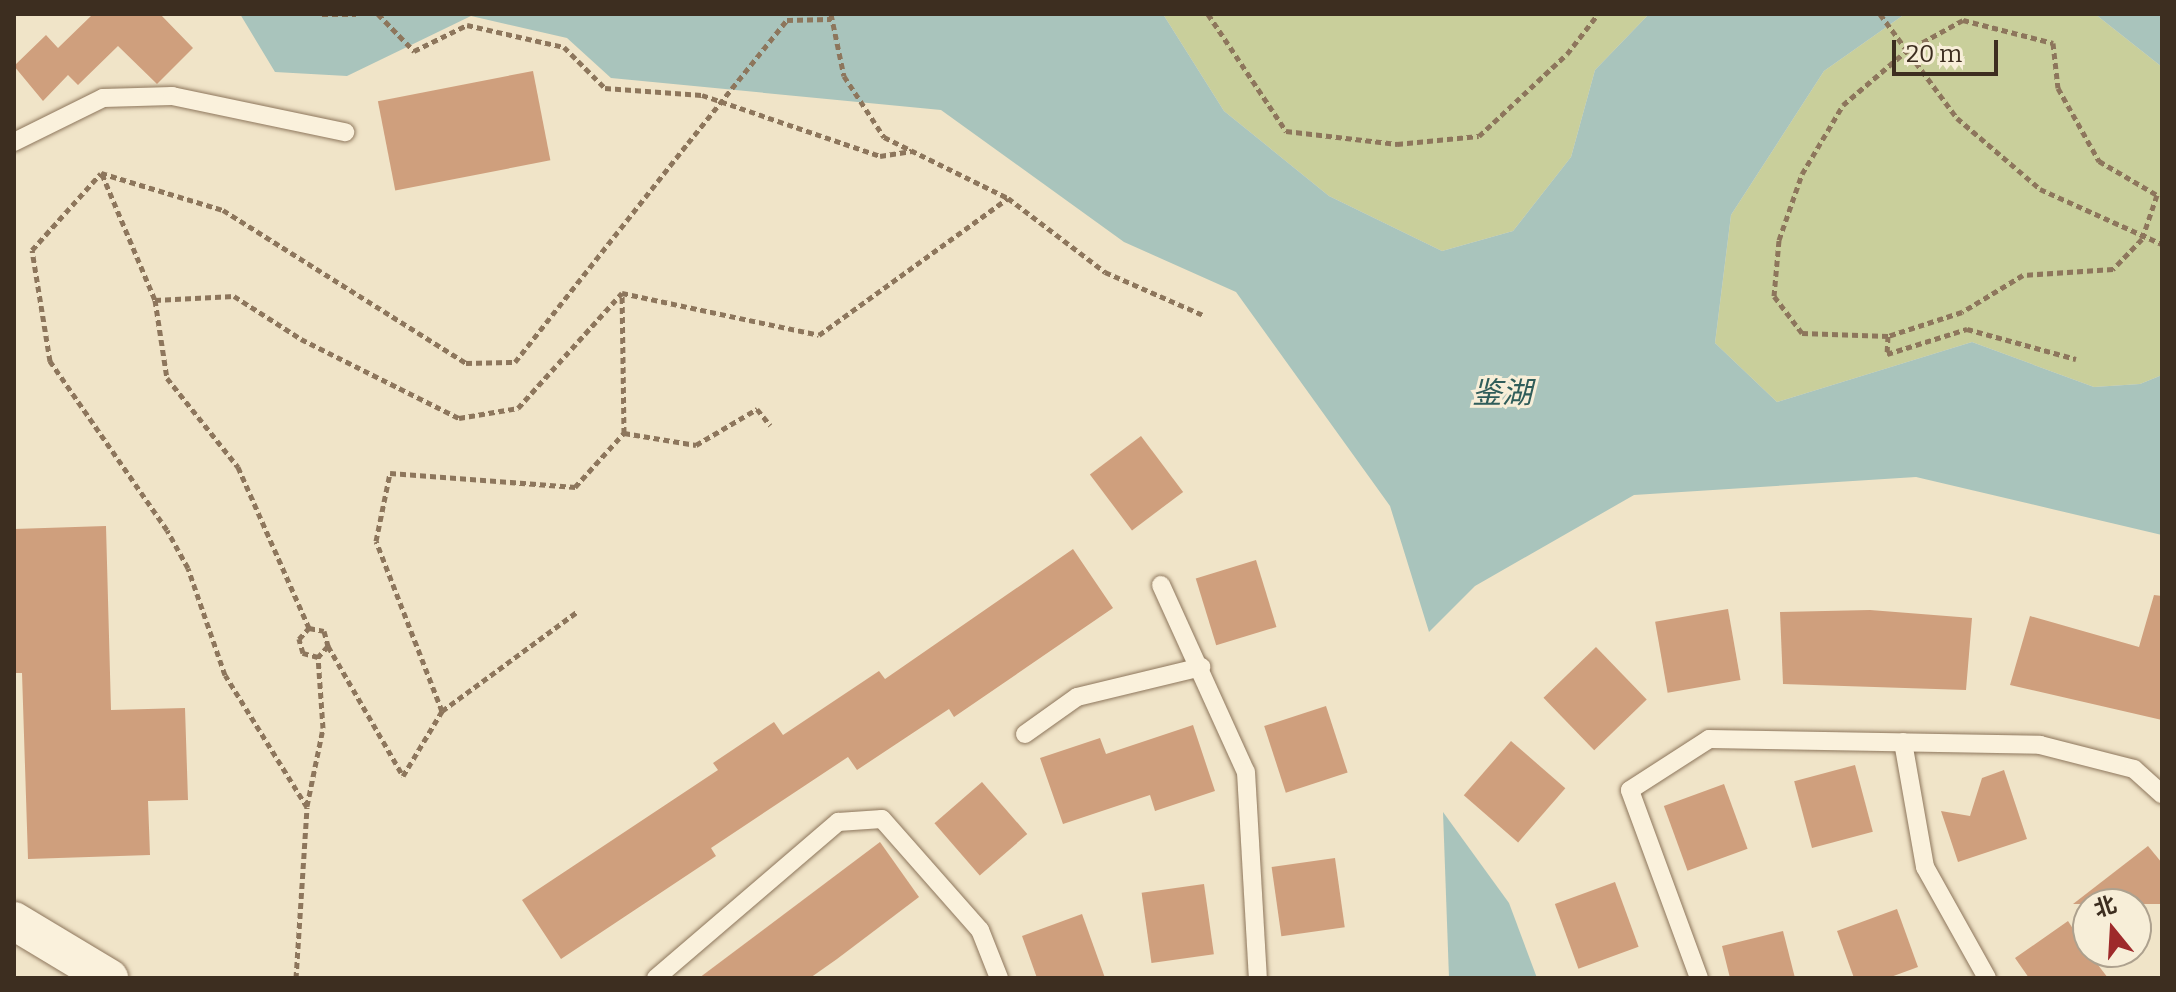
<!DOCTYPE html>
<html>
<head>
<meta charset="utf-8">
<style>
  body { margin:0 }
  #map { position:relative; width:2176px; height:992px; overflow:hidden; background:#f0e4c8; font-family:Bitter,"Noto Sans SC",serif }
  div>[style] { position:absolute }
  .green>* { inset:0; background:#c9cf9b }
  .water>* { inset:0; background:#a9c4bc }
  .building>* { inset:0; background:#cf9f7d; transform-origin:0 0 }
  .path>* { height:5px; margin-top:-2.5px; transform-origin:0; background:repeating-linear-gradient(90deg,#8d765c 0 6px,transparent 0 10px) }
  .roads { filter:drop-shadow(0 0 2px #8d765c) drop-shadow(0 0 2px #8d765c) }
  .service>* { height:18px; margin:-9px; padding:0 9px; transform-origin:9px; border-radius:9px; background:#faf1dc }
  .minor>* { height:38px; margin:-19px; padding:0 19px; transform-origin:19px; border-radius:19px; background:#faf1dc }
  .path-bridge>* { height:5px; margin-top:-2.5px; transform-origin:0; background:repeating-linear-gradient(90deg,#8d765c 0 6px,transparent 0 10px) }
  span { translate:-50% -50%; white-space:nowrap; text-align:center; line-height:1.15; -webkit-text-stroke:6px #f7eed8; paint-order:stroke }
  .water-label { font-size:30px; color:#2f5d5a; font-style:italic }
  .frame { position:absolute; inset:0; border:16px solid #3d2e20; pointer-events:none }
  .north { position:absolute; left:2072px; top:888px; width:80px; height:80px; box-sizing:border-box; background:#f7eed8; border:2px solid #ada18e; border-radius:50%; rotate:342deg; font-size:22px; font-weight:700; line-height:32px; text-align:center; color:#3d2e20 }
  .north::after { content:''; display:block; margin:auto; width:28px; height:36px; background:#9e2a2b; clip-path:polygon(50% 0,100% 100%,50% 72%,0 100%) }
  .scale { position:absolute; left:1892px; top:40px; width:106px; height:36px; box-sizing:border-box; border:4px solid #3d2e20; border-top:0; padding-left:10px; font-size:24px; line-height:28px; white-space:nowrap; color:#3d2e20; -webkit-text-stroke:6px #f7eed8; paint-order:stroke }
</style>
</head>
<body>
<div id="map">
  <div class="green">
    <i style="clip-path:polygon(1163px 14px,1649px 14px,1595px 70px,1571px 157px,1513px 231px,1442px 251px,1329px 196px,1224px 111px)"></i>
    <i style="clip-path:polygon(1905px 14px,2095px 14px,2162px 67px,2162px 375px,2140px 384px,2094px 387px,1972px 342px,1777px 402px,1715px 343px,1731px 215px,1824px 71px)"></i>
  </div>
  <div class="water">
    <i style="clip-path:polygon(240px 14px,1163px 14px,1224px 111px,1329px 196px,1442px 251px,1513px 231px,1571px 157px,1595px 70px,1649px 14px,1905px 14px,1824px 71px,1731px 215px,1715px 343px,1777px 402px,1972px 342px,2094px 387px,2140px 384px,2162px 375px,2162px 535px,1916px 477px,1634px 495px,1475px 586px,1429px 632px,1390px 506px,1236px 292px,1124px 242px,941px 110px,611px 78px,567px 38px,471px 16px,347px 76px,275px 72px)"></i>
    <i style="clip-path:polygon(2095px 14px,2162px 14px,2162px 67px)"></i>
    <i style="clip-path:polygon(1443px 812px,1509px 903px,1537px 978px,1449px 978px)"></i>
  </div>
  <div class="building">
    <i style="clip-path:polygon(93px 14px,160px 14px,193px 48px,157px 84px,118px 46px,78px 85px,68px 75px,43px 101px,14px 66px,46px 35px,58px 48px)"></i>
    <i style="left:533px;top:71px;width:91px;height:158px;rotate:79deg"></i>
    <i style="left:1141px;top:436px;width:70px;height:64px;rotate:53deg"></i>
    <i style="clip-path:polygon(106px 526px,111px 710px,185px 708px,188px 800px,148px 801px,150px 855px,28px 859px,22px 673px,14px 673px,14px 529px)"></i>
    <i style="clip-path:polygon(1073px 549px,1113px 608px,954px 717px,949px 709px,857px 770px,848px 757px,711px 848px,716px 856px,561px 959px,522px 900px,718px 770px,713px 763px,774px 722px,783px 735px,879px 671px,885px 679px)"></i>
    <i style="left:1256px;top:560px;width:70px;height:63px;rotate:73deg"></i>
    <i style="clip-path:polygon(2154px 595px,2162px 596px,2162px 720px,2010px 685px,2030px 616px,2139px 647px)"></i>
    <i style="left:1728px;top:609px;width:72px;height:74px;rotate:80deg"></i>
    <i style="clip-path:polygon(1870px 610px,1972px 618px,1966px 690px,1783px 684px,1780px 612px)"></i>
    <i style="left:1596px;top:647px;width:73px;height:73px;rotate:46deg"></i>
    <i style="left:1326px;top:706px;width:70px;height:65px;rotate:72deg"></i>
    <i style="clip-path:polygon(1193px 725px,1215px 791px,1155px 811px,1150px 795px,1063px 824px,1040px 758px,1100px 738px,1106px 754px)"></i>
    <i style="left:1511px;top:741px;width:72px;height:72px;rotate:41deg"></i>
    <i style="left:1855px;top:765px;width:69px;height:63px;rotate:75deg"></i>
    <i style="clip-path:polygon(2004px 770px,2027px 839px,1958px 862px,1941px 811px,1970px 816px,1982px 778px)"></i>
    <i style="left:982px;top:782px;width:69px;height:63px;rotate:49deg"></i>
    <i style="left:1724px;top:784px;width:69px;height:64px;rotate:70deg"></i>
    <i style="clip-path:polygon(880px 842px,919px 897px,837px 959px,810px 978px,699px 978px)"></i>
    <i style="clip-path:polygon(2148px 846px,2162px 863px,2162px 904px,2073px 904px)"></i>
    <i style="left:1335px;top:858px;width:70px;height:64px;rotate:82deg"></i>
    <i style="left:1615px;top:882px;width:69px;height:64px;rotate:70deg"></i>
    <i style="left:1204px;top:884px;width:71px;height:63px;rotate:82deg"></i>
    <i style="clip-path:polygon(1897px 909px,1918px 967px,1888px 978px,1854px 978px,1837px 931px)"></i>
    <i style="clip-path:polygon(1082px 914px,1105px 978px,1037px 978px,1022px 936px)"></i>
    <i style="clip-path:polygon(2068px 921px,2088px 952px,2108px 978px,2029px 978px,2015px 958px)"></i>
    <i style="clip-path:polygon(1783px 931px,1795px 978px,1730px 978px,1722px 946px)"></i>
  </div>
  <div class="path">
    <i style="left:322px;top:14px;width:34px"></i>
    <i style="left:378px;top:14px;width:52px;rotate:45.8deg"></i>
    <i style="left:414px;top:51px;width:59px;rotate:-26.1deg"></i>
    <i style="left:467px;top:25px;width:99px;rotate:12.8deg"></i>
    <i style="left:564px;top:47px;width:58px;rotate:45deg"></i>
    <i style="left:605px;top:88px;width:97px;rotate:4.1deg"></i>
    <i style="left:702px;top:95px;width:188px;rotate:18.9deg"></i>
    <i style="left:880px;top:156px;width:32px;rotate:-9deg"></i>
    <i style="left:831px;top:14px;width:63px;rotate:78.2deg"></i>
    <i style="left:844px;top:76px;width:73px;rotate:56.7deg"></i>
    <i style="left:884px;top:137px;width:138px;rotate:26.2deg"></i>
    <i style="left:1008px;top:198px;width:122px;rotate:37.3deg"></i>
    <i style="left:1105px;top:272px;width:109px;rotate:23.7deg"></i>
    <i style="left:1208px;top:14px;width:141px;rotate:56.3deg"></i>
    <i style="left:1286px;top:131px;width:112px;rotate:6.7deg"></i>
    <i style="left:1397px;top:144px;width:82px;rotate:-5.6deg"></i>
    <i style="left:1479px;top:136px;width:120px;rotate:-43deg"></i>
    <i style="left:1567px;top:54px;width:51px;rotate:-52.2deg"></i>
    <i style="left:1880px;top:14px;width:129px;rotate:53.5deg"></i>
    <i style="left:1957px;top:118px;width:109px;rotate:40.5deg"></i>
    <i style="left:2040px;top:189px;width:134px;rotate:24.3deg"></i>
    <i style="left:787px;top:20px;width:44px;rotate:-1.3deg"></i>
    <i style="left:1963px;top:20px;width:93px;rotate:14.3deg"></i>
    <i style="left:2053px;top:43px;width:45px;rotate:83.7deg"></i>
    <i style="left:2058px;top:88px;width:84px;rotate:60.7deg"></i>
    <i style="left:2099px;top:161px;width:67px;rotate:30.4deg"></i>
    <i style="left:2157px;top:195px;width:46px;rotate:108.8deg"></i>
    <i style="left:2142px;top:239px;width:42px;rotate:134deg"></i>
    <i style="left:2113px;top:269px;width:90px;rotate:176.2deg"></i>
    <i style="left:2023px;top:275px;width:71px;rotate:148.8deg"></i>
    <i style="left:1962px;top:312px;width:78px;rotate:162deg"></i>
    <i style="left:1888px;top:336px;width:86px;rotate:-178deg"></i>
    <i style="left:1802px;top:333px;width:46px;rotate:-127.1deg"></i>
    <i style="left:1774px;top:296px;width:56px;rotate:-84.9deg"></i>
    <i style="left:1779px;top:240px;width:70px;rotate:-70.8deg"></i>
    <i style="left:1802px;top:174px;width:80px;rotate:-59.3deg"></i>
    <i style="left:1843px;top:105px;width:82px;rotate:-40.5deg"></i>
    <i style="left:1905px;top:52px;width:66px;rotate:-28.9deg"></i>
    <i style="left:102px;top:174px;width:137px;rotate:67.2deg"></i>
    <i style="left:155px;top:300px;width:79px;rotate:81.3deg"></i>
    <i style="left:167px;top:378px;width:114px;rotate:51.4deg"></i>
    <i style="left:238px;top:467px;width:176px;rotate:66.2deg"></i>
    <i style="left:155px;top:300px;width:79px;rotate:-2.9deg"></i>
    <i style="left:234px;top:296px;width:80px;rotate:32.7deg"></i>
    <i style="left:301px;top:339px;width:177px;rotate:26.6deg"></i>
    <i style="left:459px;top:418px;width:60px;rotate:-9.6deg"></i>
    <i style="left:518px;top:408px;width:155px;rotate:-47.9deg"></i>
    <i style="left:622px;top:293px;width:201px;rotate:12deg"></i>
    <i style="left:819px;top:335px;width:233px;rotate:-35.9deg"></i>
    <i style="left:1888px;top:336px;width:18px;rotate:93deg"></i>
    <i style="left:1887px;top:354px;width:84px;rotate:-17.4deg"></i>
    <i style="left:1967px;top:329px;width:113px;rotate:15.4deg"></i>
    <i style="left:624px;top:433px;width:73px;rotate:9.5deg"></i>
    <i style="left:696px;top:445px;width:71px;rotate:-30.5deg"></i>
    <i style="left:757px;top:409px;width:21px;rotate:51deg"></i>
    <i style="left:309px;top:628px;width:15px;rotate:11deg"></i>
    <i style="left:324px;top:631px;width:16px;rotate:75deg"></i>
    <i style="left:328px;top:646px;width:15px;rotate:132deg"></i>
    <i style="left:318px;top:657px;width:16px;rotate:-165deg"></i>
    <i style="left:303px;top:653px;width:15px;rotate:-106deg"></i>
    <i style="left:299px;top:639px;width:15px;rotate:-48deg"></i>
    <i style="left:328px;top:646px;width:150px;rotate:60deg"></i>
    <i style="left:403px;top:776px;width:76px;rotate:-59deg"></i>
    <i style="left:442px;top:711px;width:182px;rotate:-111.2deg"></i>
    <i style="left:376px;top:541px;width:69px;rotate:-78.4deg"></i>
    <i style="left:390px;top:473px;width:186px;rotate:4.3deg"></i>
    <i style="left:575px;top:487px;width:73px;rotate:-47.8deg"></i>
    <i style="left:624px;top:433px;width:140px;rotate:-90.8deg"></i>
    <i style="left:442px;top:711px;width:167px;rotate:-36.3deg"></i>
    <i style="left:307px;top:806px;width:80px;rotate:-78.4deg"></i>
    <i style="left:323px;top:728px;width:71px;rotate:-94deg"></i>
    <i style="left:296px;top:978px;width:171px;rotate:-86.3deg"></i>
    <i style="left:307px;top:807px;width:155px;rotate:-121.8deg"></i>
    <i style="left:225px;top:675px;width:113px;rotate:-109.1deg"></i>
    <i style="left:188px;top:568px;width:43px;rotate:-118.9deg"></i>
    <i style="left:167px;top:530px;width:206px;rotate:-124.7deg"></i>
    <i style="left:50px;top:361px;width:112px;rotate:-99.2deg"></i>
    <i style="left:32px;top:250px;width:103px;rotate:-48.1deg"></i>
    <i style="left:101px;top:173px;width:127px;rotate:16.9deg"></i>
    <i style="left:223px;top:210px;width:287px;rotate:32.2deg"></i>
    <i style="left:466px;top:363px;width:49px;rotate:-1.2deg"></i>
    <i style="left:515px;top:362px;width:279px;rotate:-51.7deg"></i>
  </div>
  <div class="roads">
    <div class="service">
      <i style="left:14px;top:142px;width:99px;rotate:-26.3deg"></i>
      <i style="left:103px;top:98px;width:69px;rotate:-1.7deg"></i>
      <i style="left:172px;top:96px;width:177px;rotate:11.8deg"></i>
      <i style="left:1161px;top:585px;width:205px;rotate:65.6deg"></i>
      <i style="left:1246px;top:772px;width:206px;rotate:86.7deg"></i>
      <i style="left:1025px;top:734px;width:64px;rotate:-35.4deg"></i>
      <i style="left:1077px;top:697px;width:128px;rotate:-13.6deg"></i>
      <i style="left:1903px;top:742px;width:127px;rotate:80deg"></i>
      <i style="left:1925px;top:867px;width:127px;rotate:60.8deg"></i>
      <i style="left:656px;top:978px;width:240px;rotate:-40.6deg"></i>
      <i style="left:838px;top:822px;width:44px;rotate:-3.9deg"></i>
      <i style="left:882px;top:819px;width:148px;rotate:48.6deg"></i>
      <i style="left:980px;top:930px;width:52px;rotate:68.4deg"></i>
      <i style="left:1699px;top:978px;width:200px;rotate:-110.2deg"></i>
      <i style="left:1630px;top:790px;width:94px;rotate:-32.8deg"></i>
      <i style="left:1709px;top:739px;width:331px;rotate:1deg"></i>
      <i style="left:2040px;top:745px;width:97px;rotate:14.3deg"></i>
      <i style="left:2134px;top:769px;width:38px;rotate:42deg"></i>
    </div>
    <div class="minor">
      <i style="left:14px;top:921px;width:111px;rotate:31deg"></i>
    </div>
  </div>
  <div class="path-bridge">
    <i style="left:688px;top:143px;width:158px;rotate:-51.2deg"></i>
  </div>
  <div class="water-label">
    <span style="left:1502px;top:393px">鉴湖</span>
  </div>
  <div class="frame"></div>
  <div class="north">北</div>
  <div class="scale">20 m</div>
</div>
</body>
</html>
